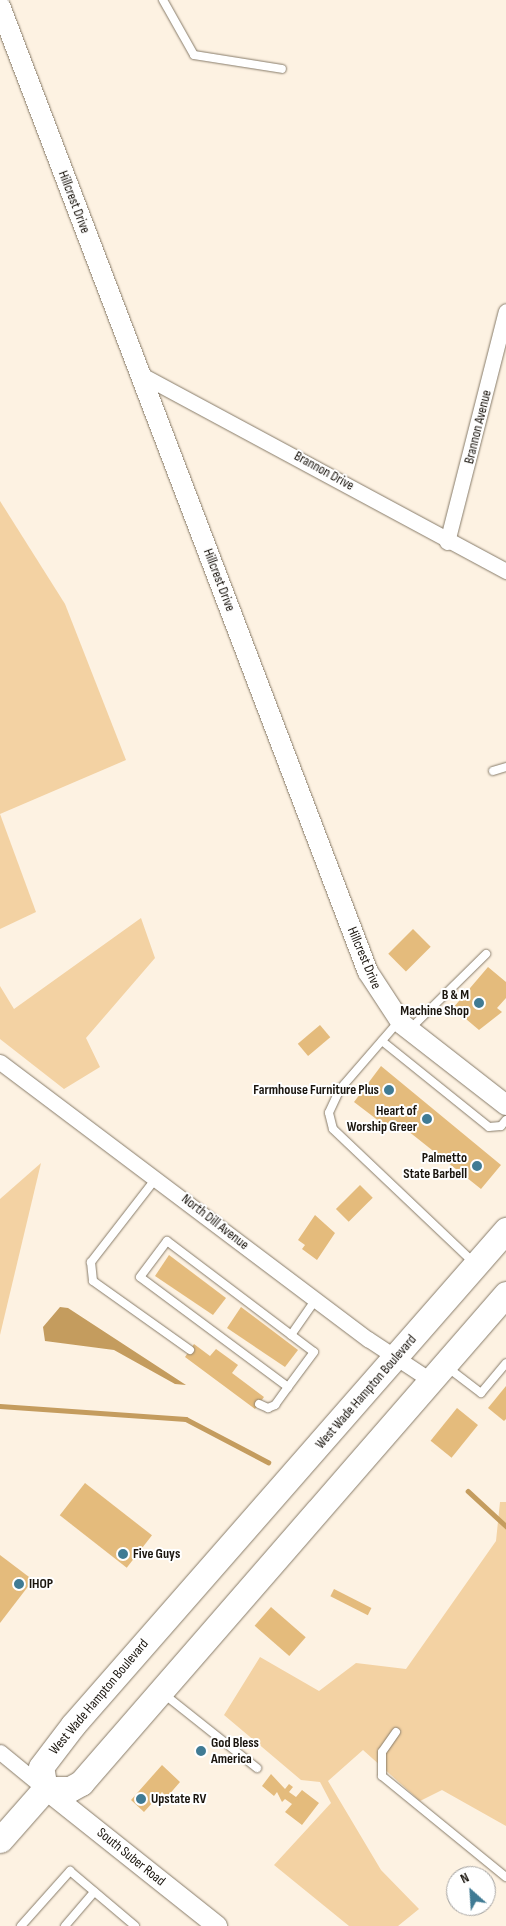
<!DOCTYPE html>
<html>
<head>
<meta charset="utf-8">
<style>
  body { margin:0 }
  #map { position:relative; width:506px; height:1926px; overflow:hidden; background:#fdf2e2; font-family:"Sofia Sans Condensed",sans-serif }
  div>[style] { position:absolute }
  .green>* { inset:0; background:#f3d2a3 }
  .water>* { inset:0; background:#c49c5e }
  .stream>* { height:4.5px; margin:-2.25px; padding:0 2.25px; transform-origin:2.25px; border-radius:2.25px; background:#c49c5e }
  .building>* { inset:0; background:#e4bb7c; transform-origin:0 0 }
  .roads { filter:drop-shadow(0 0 1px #877b69) drop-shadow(0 0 1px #877b69) }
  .service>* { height:8px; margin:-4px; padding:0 4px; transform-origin:4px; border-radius:4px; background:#fff }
  .minor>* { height:15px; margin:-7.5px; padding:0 7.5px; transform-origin:7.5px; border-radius:7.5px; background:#fff }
  .tertiary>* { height:20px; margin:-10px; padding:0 10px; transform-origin:10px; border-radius:10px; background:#fff }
  .primary>* { height:25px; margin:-12.5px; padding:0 12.5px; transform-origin:12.5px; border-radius:12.5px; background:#fff }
  .dots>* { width:14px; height:14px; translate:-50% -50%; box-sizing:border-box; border:2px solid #fff; border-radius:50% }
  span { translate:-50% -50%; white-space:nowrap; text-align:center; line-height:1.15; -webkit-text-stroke:4px #fff; paint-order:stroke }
  .street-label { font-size:14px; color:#1a150e }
  .poi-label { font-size:14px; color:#1a150e; font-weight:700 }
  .right { translate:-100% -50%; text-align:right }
  .left { translate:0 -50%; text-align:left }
  .north { position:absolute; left:446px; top:1866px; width:50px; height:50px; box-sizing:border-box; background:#fff; border:1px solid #a3a19f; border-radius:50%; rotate:334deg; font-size:14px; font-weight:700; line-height:20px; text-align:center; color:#1a150e }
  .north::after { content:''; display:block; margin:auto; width:18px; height:22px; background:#407b94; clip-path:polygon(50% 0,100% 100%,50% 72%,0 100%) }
</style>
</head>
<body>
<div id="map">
  <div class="green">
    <i style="clip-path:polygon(0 501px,65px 604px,126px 760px,0 814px)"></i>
    <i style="clip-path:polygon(0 814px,36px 912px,0 929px)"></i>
    <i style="clip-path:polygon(141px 918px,155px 958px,86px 1038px,100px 1067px,64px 1089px,0 1039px,0 986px,14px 1009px)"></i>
    <i style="clip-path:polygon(41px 1163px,0 1335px,0 1199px)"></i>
    <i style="clip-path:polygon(500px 1502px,506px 1502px,506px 1826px,442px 1790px,420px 1801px,363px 1750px,328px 1781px,381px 1870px,419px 1909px,398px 1926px,349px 1926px,274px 1865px,331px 1803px,320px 1782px,301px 1780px,224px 1715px,260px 1657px,319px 1691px,356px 1663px,406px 1669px,496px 1541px)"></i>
  </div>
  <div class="water">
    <i style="clip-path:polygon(60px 1307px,68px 1308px,186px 1385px,175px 1384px,114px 1350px,45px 1341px,43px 1327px)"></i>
  </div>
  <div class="stream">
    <i style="left:0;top:1406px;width:186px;rotate:4deg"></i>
    <i style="left:186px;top:1419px;width:93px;rotate:27.7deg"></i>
    <i style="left:468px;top:1491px;width:52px;rotate:42.6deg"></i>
  </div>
  <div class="building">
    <i style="left:413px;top:929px;width:25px;height:35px;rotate:45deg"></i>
    <i style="clip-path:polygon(488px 967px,506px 982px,506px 998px,497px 1008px,502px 1012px,479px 1030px,453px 1008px)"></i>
    <i style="left:320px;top:1025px;width:16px;height:29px;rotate:50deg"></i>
    <i style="clip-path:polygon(381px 1066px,501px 1165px,481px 1189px,398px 1123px,392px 1131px,354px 1102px)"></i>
    <i style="left:360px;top:1185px;width:18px;height:34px;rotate:45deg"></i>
    <i style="clip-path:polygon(315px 1215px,335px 1233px,317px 1260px,302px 1249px,305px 1245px,298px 1240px)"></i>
    <i style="clip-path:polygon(169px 1255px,226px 1298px,213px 1315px,155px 1276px)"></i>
    <i style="clip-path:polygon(241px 1307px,298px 1350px,285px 1367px,227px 1328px)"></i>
    <i style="clip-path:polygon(194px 1344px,210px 1356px,216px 1349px,238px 1365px,232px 1373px,264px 1397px,255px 1409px,185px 1357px)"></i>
    <i style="clip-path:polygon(506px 1386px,506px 1419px,504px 1421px,488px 1408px)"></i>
    <i style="left:457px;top:1408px;width:27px;height:42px;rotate:39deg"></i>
    <i style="left:85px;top:1483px;width:85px;height:41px;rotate:38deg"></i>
    <i style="clip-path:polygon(0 1555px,33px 1580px,0 1623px)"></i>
    <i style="left:334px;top:1589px;width:42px;height:8px;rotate:27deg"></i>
    <i style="left:271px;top:1607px;width:46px;height:25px;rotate:41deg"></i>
    <i style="clip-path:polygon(162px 1765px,180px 1782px,167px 1797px,162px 1792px,144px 1812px,131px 1800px)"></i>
    <i style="clip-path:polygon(271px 1774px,285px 1789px,289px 1784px,293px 1787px,289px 1792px,296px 1797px,302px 1790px,319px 1803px,302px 1825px,285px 1812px,292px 1804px,285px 1799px,282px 1802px,277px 1792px,274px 1796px,262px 1786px)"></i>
  </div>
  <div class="roads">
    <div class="service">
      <i style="left:163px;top:0;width:63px;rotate:60.6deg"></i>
      <i style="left:194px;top:55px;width:89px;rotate:9deg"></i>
      <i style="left:493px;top:771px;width:14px;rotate:-17deg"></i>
      <i style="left:399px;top:1021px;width:90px;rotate:130.9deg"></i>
      <i style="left:340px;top:1089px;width:26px;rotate:115deg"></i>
      <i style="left:329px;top:1113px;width:16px;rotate:76deg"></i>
      <i style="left:333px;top:1129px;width:195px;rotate:43.5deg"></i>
      <i style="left:410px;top:1029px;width:107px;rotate:-44.6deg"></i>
      <i style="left:382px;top:1041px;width:137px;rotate:38.8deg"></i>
      <i style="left:489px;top:1127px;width:12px;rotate:-5deg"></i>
      <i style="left:501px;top:1126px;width:8px;rotate:-50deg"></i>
      <i style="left:157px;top:1177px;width:108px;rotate:127.8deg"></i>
      <i style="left:91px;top:1262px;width:19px;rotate:84deg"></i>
      <i style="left:93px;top:1281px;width:119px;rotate:35.4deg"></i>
      <i style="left:167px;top:1241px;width:184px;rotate:37.1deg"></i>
      <i style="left:314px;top:1352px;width:44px;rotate:126.6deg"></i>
      <i style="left:288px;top:1387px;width:184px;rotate:-143.4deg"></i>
      <i style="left:140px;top:1277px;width:45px;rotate:-53.1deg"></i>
      <i style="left:291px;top:1335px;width:44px;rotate:-55.2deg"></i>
      <i style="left:447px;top:1367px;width:43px;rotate:37.4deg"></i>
      <i style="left:481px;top:1393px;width:39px;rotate:-50deg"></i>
      <i style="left:259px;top:1404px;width:10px;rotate:24deg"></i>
      <i style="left:268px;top:1408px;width:8px;rotate:-23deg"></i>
      <i style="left:275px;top:1405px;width:22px;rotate:-54deg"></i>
      <i style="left:164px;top:1694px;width:119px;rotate:38.5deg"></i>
      <i style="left:396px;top:1732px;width:24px;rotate:125deg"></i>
      <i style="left:382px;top:1752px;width:24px;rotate:90deg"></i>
      <i style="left:382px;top:1776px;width:160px;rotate:39.2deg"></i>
      <i style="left:21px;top:1926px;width:74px;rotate:-48.3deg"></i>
      <i style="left:70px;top:1871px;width:85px;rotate:40.2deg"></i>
      <i style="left:65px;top:1926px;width:45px;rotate:-49.5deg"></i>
    </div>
    <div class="minor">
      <i style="left:140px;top:374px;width:416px;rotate:28.3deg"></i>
      <i style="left:447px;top:542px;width:238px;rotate:-75.7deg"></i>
      <i style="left:0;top:1062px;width:461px;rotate:37deg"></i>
      <i style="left:368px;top:1339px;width:74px;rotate:33.5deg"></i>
      <i style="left:0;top:1752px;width:58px;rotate:39.4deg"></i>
    </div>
    <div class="tertiary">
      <i style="left:0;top:6px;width:1034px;rotate:69.15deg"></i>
      <i style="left:368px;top:972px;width:62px;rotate:56.8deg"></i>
      <i style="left:402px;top:1024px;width:132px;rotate:37.9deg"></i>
      <i style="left:45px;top:1789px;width:220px;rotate:38.5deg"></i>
    </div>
    <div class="primary">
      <i style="left:45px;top:1789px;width:22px;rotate:-100deg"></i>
      <i style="left:41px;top:1767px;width:53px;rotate:-52.7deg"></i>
      <i style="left:73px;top:1725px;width:658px;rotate:-48.82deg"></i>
      <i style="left:45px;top:1789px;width:25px"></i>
      <i style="left:70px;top:1789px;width:13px;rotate:-29deg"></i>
      <i style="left:81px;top:1783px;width:648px;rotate:-49.01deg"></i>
      <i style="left:0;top:1840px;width:68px;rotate:-48.6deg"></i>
    </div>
  </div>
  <div class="dots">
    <i style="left:479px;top:1003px;background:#407b94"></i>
    <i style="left:389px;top:1090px;background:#407b94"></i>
    <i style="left:427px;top:1119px;background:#407b94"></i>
    <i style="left:477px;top:1166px;background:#407b94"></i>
    <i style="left:123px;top:1554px;background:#407b94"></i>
    <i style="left:19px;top:1584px;background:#407b94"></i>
    <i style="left:201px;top:1751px;background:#407b94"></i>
    <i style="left:141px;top:1799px;background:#407b94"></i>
  </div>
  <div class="street-label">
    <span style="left:74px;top:202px;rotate:69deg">Hillcrest Drive</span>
    <span style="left:478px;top:427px;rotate:-76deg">Brannon Avenue</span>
    <span style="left:324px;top:471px;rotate:29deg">Brannon Drive</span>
    <span style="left:219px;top:580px;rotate:69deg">Hillcrest Drive</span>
    <span style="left:364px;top:958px;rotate:67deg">Hillcrest Drive</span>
    <span style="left:215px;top:1222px;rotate:38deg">North Dill Avenue</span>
    <span style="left:366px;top:1392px;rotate:-49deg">West Wade Hampton Boulevard</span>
    <span style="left:99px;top:1697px;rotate:-50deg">West Wade Hampton Boulevard</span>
    <span style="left:131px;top:1857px;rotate:39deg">South Suber Road</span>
  </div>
  <div class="poi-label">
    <span class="right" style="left:469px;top:1003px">B &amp; M<br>Machine Shop</span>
    <span class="right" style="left:379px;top:1090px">Farmhouse Furniture Plus</span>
    <span class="right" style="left:417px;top:1119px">Heart of<br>Worship Greer</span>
    <span class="right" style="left:467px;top:1166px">Palmetto<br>State Barbell</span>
    <span class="left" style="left:133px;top:1554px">Five Guys</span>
    <span class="left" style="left:29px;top:1584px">IHOP</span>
    <span class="left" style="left:211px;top:1751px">God Bless<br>America</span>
    <span class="left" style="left:151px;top:1799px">Upstate RV</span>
  </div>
  <div class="north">N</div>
</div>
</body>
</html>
